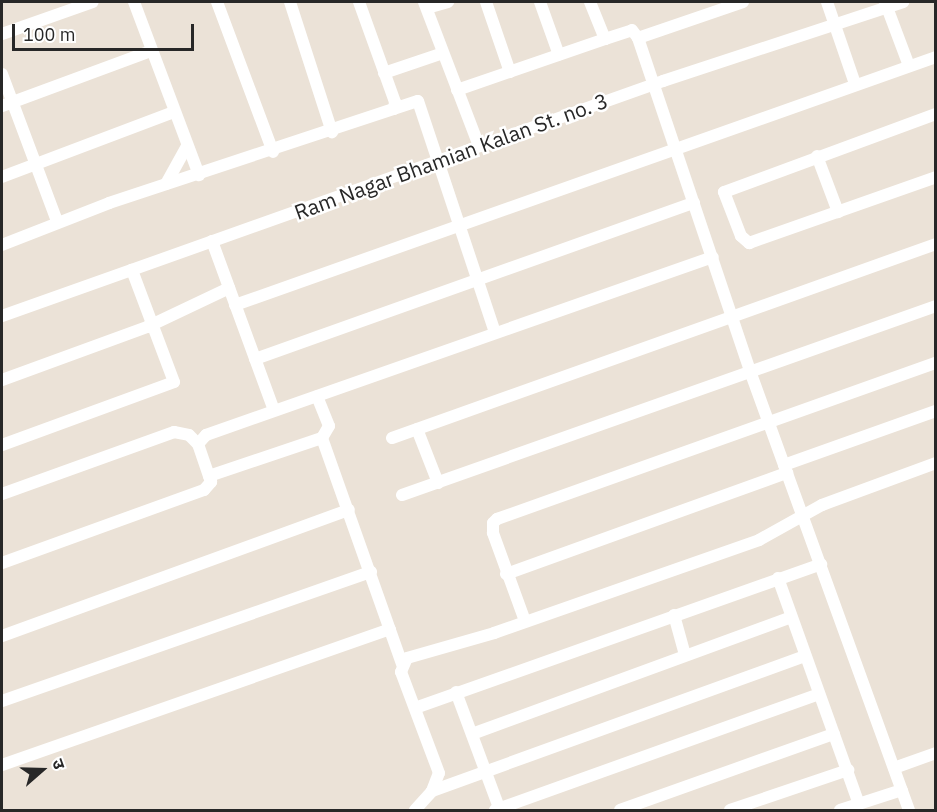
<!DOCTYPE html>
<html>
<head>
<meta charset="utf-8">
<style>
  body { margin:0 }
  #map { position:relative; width:937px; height:812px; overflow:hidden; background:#ebe2d7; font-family:"IBM Plex Sans","Noto Sans Devanagari",sans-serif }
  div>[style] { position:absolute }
  .minor>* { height:12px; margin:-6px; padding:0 6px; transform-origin:6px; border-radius:6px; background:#fff }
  span { translate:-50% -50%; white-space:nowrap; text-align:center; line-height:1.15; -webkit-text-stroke:5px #fff; paint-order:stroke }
  .street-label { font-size:21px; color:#272727 }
  .frame { position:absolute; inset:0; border:3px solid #272727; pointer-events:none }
  .north { position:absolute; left:12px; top:740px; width:60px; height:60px; -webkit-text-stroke:4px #fff; paint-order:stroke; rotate:70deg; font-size:16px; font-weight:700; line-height:24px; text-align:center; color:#272727 }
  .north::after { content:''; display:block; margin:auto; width:21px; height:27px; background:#272727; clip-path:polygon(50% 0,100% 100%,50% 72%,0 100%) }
  .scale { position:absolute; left:12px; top:24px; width:182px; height:27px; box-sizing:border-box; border:3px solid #272727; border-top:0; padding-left:8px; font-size:18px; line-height:21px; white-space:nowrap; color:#272727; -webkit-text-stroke:4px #fff; paint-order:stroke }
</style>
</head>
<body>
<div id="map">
  <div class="minor">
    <i style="left:134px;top:2px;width:185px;rotate:69.4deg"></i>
    <i style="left:217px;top:2px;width:160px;rotate:69.5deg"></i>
    <i style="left:290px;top:2px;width:137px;rotate:72.1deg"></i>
    <i style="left:359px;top:2px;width:106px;rotate:70.2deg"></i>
    <i style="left:395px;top:102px;width:7px;rotate:98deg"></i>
    <i style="left:424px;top:2px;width:154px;rotate:69.1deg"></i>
    <i style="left:486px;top:2px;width:74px;rotate:71.1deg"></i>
    <i style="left:540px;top:2px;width:56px;rotate:70.3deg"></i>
    <i style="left:590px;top:2px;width:40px;rotate:68deg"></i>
    <i style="left:605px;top:39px;width:28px;rotate:-18deg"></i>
    <i style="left:632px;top:30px;width:10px;rotate:53deg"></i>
    <i style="left:638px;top:38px;width:111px;rotate:-18.9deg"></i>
    <i style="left:827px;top:2px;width:87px;rotate:71.1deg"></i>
    <i style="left:885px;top:2px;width:68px;rotate:69.4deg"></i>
    <i style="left:427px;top:8px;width:22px;rotate:-16deg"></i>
    <i style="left:2px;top:34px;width:96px;rotate:-19.4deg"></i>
    <i style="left:638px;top:38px;width:351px;rotate:71.4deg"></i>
    <i style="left:750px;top:371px;width:467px;rotate:70.1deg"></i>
    <i style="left:384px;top:73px;width:62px;rotate:-18.7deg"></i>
    <i style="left:2px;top:74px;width:157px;rotate:69.5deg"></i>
    <i style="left:457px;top:90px;width:157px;rotate:-19deg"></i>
    <i style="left:2px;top:106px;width:159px;rotate:-20.3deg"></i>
    <i style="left:936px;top:114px;width:226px;rotate:159.8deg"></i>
    <i style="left:724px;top:192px;width:47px;rotate:68.9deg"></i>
    <i style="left:741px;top:236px;width:11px;rotate:41deg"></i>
    <i style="left:749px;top:243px;width:198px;rotate:-19.4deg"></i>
    <i style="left:817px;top:156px;width:60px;rotate:69.4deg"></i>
    <i style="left:2px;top:177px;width:184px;rotate:-20.7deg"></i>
    <i style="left:166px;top:184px;width:43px;rotate:-61.1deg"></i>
    <i style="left:212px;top:241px;width:180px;rotate:69.9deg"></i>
    <i style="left:2px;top:245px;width:115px;rotate:-21.4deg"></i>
    <i style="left:109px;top:203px;width:325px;rotate:-18.3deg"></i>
    <i style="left:418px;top:101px;width:243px;rotate:71.6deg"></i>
    <i style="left:235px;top:305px;width:744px;rotate:-19.48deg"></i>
    <i style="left:2px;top:316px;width:702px;rotate:-19.57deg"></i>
    <i style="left:663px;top:81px;width:253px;rotate:-18.2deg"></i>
    <i style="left:255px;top:359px;width:466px;rotate:-19.6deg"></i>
    <i style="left:2px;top:380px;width:154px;rotate:-20.1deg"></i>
    <i style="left:147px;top:327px;width:91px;rotate:-25.4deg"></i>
    <i style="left:417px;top:429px;width:58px;rotate:68.7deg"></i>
    <i style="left:322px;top:438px;width:240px;rotate:70.5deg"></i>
    <i style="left:392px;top:438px;width:578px;rotate:-19.63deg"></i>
    <i style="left:2px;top:445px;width:183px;rotate:-20.1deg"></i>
    <i style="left:174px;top:382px;width:120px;rotate:-110.6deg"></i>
    <i style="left:784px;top:465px;width:161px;rotate:-19.6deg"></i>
    <i style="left:209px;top:476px;width:119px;rotate:-18.6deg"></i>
    <i style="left:322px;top:438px;width:14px;rotate:-60deg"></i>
    <i style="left:329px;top:426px;width:32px;rotate:-112deg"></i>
    <i style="left:2px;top:494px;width:183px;rotate:-19.8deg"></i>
    <i style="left:174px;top:432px;width:15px;rotate:11deg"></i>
    <i style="left:189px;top:435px;width:13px;rotate:45deg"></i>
    <i style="left:402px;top:495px;width:566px;rotate:-19.49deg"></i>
    <i style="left:2px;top:563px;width:215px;rotate:-19.9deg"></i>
    <i style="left:204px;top:490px;width:11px;rotate:-49deg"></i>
    <i style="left:211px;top:482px;width:40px;rotate:-108.9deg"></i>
    <i style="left:198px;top:444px;width:12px;rotate:-48deg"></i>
    <i style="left:206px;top:435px;width:537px;rotate:-19.35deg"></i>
    <i style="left:506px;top:574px;width:299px;rotate:-19.8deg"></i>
    <i style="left:778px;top:578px;width:240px;rotate:70.3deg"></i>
    <i style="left:674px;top:615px;width:41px;rotate:74.6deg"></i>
    <i style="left:525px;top:621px;width:94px;rotate:-110deg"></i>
    <i style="left:493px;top:533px;width:10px;rotate:-90deg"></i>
    <i style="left:493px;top:523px;width:6px;rotate:-45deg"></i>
    <i style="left:497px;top:519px;width:466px;rotate:-19.6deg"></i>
    <i style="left:2px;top:636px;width:369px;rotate:-20deg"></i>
    <i style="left:456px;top:692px;width:126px;rotate:69.6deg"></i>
    <i style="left:2px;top:701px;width:391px;rotate:-19.3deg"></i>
    <i style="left:415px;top:708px;width:431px;rotate:-19.5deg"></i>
    <i style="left:472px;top:734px;width:340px;rotate:-20.1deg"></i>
    <i style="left:2px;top:765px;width:411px;rotate:-19.3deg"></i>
    <i style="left:894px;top:768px;width:45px;rotate:-19.7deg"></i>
    <i style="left:432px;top:791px;width:397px;rotate:-19.9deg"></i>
    <i style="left:415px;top:810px;width:25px;rotate:-48deg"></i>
    <i style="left:432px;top:791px;width:19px;rotate:-69deg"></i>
    <i style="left:439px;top:773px;width:108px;rotate:-110.6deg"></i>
    <i style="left:401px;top:672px;width:15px;rotate:-67deg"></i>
    <i style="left:407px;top:658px;width:91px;rotate:-16deg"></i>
    <i style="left:494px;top:633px;width:281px;rotate:-19.3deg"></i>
    <i style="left:759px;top:540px;width:72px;rotate:-29.1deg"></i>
    <i style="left:822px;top:505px;width:121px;rotate:-20.2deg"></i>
    <i style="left:495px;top:810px;width:344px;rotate:-19.7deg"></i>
    <i style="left:620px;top:810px;width:227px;rotate:-19.6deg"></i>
    <i style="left:730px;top:810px;width:125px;rotate:-18.7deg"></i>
    <i style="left:840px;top:810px;width:65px;rotate:-17.9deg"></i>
  </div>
  <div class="street-label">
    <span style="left:451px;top:156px;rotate:-20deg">Ram Nagar Bhamian Kalan St. no. 3</span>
  </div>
  <div class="frame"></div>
  <div class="north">उ</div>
  <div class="scale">100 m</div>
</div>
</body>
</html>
